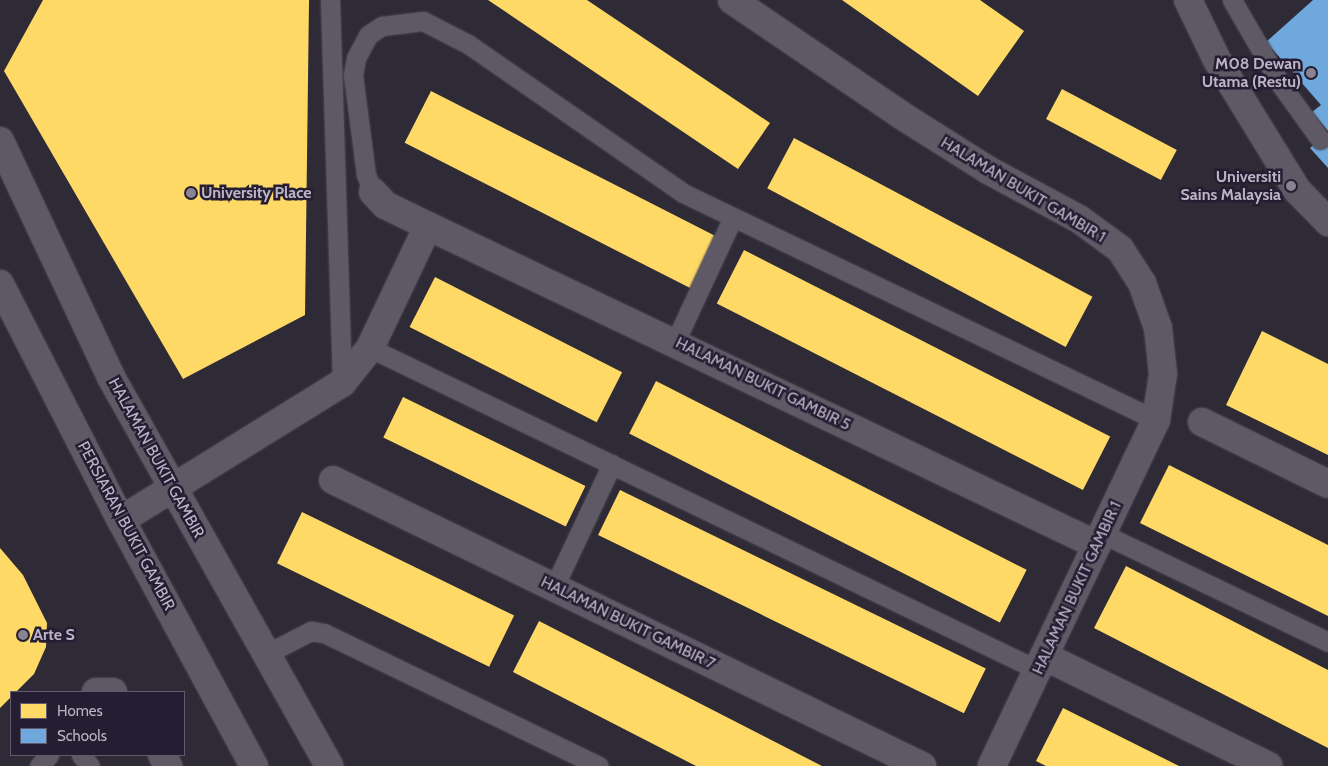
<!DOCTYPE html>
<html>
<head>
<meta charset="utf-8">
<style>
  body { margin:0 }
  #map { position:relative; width:1328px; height:766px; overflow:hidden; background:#2e2a36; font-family:Cabin,sans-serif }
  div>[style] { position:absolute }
  .homes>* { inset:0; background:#ffd966; transform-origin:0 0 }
  .schools>* { inset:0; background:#6fa8dc }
  .roads { filter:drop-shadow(0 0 1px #494650) drop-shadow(0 0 1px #494650) }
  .service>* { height:19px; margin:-9.5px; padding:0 9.5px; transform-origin:9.5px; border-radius:9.5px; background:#5e5965 }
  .minor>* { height:28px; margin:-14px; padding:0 14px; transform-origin:14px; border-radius:14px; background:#5e5965 }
  .dots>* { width:14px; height:14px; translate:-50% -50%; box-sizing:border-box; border:2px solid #251d31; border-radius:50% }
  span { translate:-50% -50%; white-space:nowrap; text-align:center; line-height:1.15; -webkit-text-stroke:5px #251d31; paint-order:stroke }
  .poi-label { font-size:16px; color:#bcb3c7; font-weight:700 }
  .right { translate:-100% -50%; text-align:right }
  .left { translate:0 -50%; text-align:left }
  .street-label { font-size:16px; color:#bcb3c7 }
  .legend { position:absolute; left:10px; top:691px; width:175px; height:65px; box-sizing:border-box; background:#251d31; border:1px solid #61596d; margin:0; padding:6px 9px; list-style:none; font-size:15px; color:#bcb3c7 }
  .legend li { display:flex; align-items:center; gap:10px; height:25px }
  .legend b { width:25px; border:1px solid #61596d }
</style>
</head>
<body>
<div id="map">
  <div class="homes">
    <i style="clip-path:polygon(43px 0,309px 0,305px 315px,183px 379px,4px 71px)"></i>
    <i style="clip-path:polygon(488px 0,587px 0,770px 123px,738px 169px)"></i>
    <i style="clip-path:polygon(842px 0,980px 0,1024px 31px,978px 96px)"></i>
    <i style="left:1062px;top:89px;width:130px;height:34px;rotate:28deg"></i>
    <i style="left:431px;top:91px;width:322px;height:58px;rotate:27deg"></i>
    <i style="left:794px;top:138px;width:338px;height:57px;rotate:28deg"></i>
    <i style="left:744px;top:250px;width:411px;height:60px;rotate:27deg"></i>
    <i style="left:435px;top:277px;width:210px;height:56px;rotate:27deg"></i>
    <i style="clip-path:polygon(1262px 331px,1328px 364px,1328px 455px,1226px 405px)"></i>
    <i style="left:656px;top:381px;width:416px;height:59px;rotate:27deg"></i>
    <i style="left:403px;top:397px;width:203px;height:45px;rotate:26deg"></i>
    <i style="clip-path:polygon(1169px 465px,1328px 545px,1328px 616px,1140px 523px)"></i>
    <i style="left:620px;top:490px;width:407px;height:50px;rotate:26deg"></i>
    <i style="left:302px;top:512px;width:236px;height:57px;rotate:26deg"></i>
    <i style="clip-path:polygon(0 548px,23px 575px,47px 623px,46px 647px,34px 674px,16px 692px,11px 692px,11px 697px,0 708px)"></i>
    <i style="clip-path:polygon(1126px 566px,1328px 670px,1328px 748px,1094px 628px)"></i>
    <i style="clip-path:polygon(539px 621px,822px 766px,696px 766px,513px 672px)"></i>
    <i style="clip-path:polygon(1063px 708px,1179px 766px,1046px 766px,1036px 761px)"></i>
  </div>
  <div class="schools">
    <i style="clip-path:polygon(1313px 0,1328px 0,1328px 131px,1312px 112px,1321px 105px,1266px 42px)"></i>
    <i style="clip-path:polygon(1328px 133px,1328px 168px,1310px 148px)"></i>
  </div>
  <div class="roads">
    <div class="service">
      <i style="left:330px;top:0;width:383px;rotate:88.2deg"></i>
      <i style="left:1232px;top:0;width:98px;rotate:60deg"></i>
      <i style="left:1281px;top:85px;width:67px;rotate:54.2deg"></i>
      <i style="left:373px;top:192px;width:18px;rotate:-112deg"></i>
      <i style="left:366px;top:175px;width:101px;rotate:-97.4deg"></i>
      <i style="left:353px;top:75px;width:17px;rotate:-80deg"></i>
      <i style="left:356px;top:58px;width:26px;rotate:-62deg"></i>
      <i style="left:368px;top:35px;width:17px;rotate:-33deg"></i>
      <i style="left:382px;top:26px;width:41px;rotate:-7deg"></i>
      <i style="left:423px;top:21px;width:51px;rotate:27.1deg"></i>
      <i style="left:468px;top:44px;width:262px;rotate:34.7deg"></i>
      <i style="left:683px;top:193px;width:525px;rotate:25.64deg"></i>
      <i style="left:675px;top:342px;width:136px;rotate:-65.1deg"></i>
      <i style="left:370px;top:348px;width:742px;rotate:25.74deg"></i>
      <i style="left:1103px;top:534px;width:250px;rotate:25.6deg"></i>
      <i style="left:554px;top:587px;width:136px;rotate:-64.8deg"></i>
      <i style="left:266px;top:654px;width:51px;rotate:-27.1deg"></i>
      <i style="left:311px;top:631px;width:13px;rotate:9deg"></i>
      <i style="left:324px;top:633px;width:305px;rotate:25.8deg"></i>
      <i style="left:81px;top:755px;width:14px;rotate:51deg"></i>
      <i style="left:39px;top:766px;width:15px;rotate:-48deg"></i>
    </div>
    <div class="minor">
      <i style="left:732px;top:0;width:204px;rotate:34.2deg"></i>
      <i style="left:901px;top:115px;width:103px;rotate:32.3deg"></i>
      <i style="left:988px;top:170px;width:103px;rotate:28.3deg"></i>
      <i style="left:1079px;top:219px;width:51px;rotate:36.2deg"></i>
      <i style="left:1120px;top:249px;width:40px;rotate:57.1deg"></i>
      <i style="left:1142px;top:283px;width:48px;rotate:70.4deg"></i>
      <i style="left:1158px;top:328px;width:46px;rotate:83.8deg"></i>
      <i style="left:1163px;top:374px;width:47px;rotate:98.7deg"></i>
      <i style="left:1156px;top:420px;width:383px;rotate:115.4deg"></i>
      <i style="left:1188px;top:0;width:67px;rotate:64.2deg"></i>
      <i style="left:1217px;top:60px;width:153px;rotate:58.4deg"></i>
      <i style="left:1297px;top:190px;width:45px;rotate:45.9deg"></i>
      <i style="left:0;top:141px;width:261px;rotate:64.8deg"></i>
      <i style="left:111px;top:377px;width:446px;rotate:60.7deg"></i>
      <i style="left:373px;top:192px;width:18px;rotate:47deg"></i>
      <i style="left:385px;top:205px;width:48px;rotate:26deg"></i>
      <i style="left:428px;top:226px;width:741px;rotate:25.49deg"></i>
      <i style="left:0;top:284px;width:265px;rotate:62.9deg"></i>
      <i style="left:121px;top:520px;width:280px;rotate:61.6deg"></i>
      <i style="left:1202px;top:422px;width:140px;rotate:26.2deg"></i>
      <i style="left:333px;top:480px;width:655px;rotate:25.9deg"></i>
      <i style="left:121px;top:520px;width:260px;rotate:-31.8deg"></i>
      <i style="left:342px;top:383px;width:45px;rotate:-51.3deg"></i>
      <i style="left:370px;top:348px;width:135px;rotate:-64.6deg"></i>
      <i style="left:1044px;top:656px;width:250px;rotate:26.1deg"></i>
      <i style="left:96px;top:692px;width:17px"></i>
      <i style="left:162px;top:755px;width:13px;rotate:61deg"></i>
    </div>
  </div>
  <div class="dots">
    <i style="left:1311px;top:73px;background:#8a8394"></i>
    <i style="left:1291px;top:186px;background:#8a8394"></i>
    <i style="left:191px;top:193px;background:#8a8394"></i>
    <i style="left:23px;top:635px;background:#8a8394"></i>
  </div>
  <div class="poi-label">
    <span class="right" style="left:1301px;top:73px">M08 Dewan<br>Utama (Restu)</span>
    <span class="right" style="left:1281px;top:186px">Universiti<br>Sains Malaysia</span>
    <span class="left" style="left:201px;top:193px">University Place</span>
    <span class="left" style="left:33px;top:635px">Arte S</span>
  </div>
  <div class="street-label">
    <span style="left:1023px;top:190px;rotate:31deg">HALAMAN BUKIT GAMBIR 1</span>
    <span style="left:763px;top:384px;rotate:26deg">HALAMAN BUKIT GAMBIR 5</span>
    <span style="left:156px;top:458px;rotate:61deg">HALAMAN BUKIT GAMBIR</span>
    <span style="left:126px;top:526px;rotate:62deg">PERSIARAN BUKIT GAMBIR</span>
    <span style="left:1077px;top:588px;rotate:-65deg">HALAMAN BUKIT GAMBIR 1</span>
    <span style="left:628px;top:623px;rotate:26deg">HALAMAN BUKIT GAMBIR 7</span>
  </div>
  <ul class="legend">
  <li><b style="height:14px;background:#ffd966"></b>Homes</li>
  <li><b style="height:14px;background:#6fa8dc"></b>Schools</li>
  </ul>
</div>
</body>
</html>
